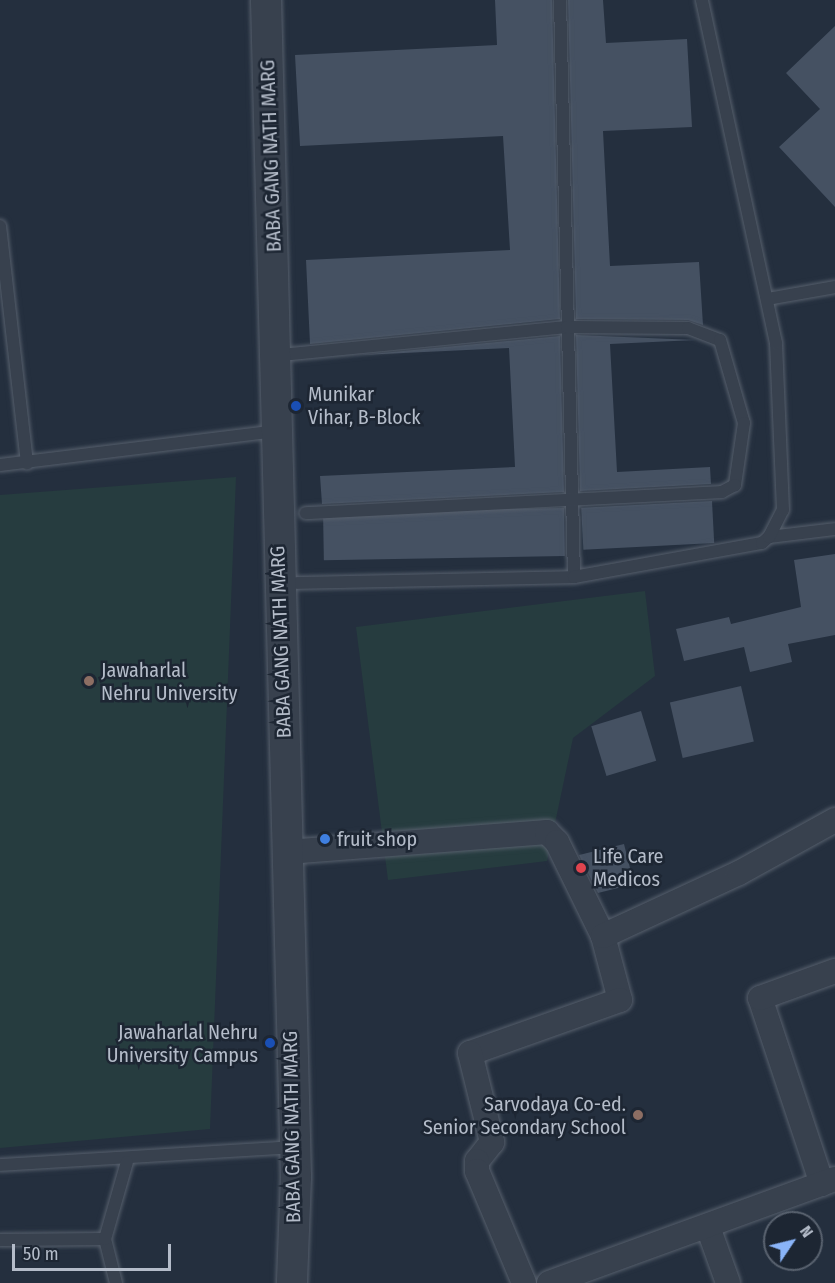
<!DOCTYPE html>
<html>
<head>
<meta charset="utf-8">
<style>
  body { margin:0 }
  #map { position:relative; width:835px; height:1283px; overflow:hidden; background:#242f3e; font-family:"Fira Sans Condensed",sans-serif }
  div>[style] { position:absolute }
  .green>* { inset:0; background:#263c3f }
  .building>* { inset:0; background:#455162; transform-origin:0 0 }
  .roads { filter:drop-shadow(0 0 2px #565f6c) drop-shadow(0 0 2px #565f6c) }
  .service>* { height:12px; margin:-6px; padding:0 6px; transform-origin:6px; border-radius:6px; background:#38414e }
  .minor>* { height:24px; margin:-12px; padding:0 12px; transform-origin:12px; border-radius:12px; background:#38414e }
  .tertiary>* { height:30px; margin:-15px; padding:0 15px; transform-origin:15px; border-radius:15px; background:#38414e }
  .dots>* { width:16px; height:16px; translate:-50% -50%; box-sizing:border-box; border:3px solid #1d2633; border-radius:50% }
  span { translate:-50% -50%; white-space:nowrap; text-align:center; line-height:1.15; -webkit-text-stroke:5px #1d2633; paint-order:stroke }
  .street-label { font-size:20px; color:#b4bcc9 }
  .poi-label { font-size:20px; color:#b4bcc9 }
  .left { translate:0 -50%; text-align:left }
  .right { translate:-100% -50%; text-align:right }
  .north { position:absolute; left:763px; top:1211px; width:60px; height:60px; box-sizing:border-box; background:#1d2633; border:2px solid #59626f; border-radius:50%; rotate:55deg; font-size:16px; font-weight:700; line-height:24px; text-align:center; color:#b4bcc9 }
  .north::after { content:''; display:block; margin:auto; width:21px; height:27px; background:#8ab4f8; clip-path:polygon(50% 0,100% 100%,50% 72%,0 100%) }
  .scale { position:absolute; left:12px; top:1244px; width:159px; height:27px; box-sizing:border-box; border:3px solid #b4bcc9; border-top:0; padding-left:8px; font-size:18px; line-height:21px; white-space:nowrap; color:#b4bcc9; -webkit-text-stroke:4px #1d2633; paint-order:stroke }
</style>
</head>
<body>
<div id="map">
  <div class="green">
    <i style="clip-path:polygon(236px 477px,210px 1129px,0 1148px,0 495px)"></i>
    <i style="clip-path:polygon(645px 591px,655px 676px,573px 738px,547px 861px,388px 880px,356px 627px)"></i>
  </div>
  <div class="building">
    <i style="clip-path:polygon(495px 0,552px 0,560px 319px,310px 344px,306px 260px,510px 250px,503px 136px,300px 146px,295px 55px,497px 45px)"></i>
    <i style="clip-path:polygon(568px 0,603px 0,606px 43px,687px 39px,692px 127px,603px 131px,610px 266px,699px 262px,703px 325px,688px 320px,576px 319px)"></i>
    <i style="clip-path:polygon(835px 26px,835px 207px,779px 147px,820px 109px,786px 73px)"></i>
    <i style="clip-path:polygon(576px 335px,696px 340px,610px 344px,617px 472px,710px 467px,711px 484px,580px 491px)"></i>
    <i style="clip-path:polygon(560px 336px,564px 492px,322px 504px,320px 476px,515px 467px,509px 348px,361px 355px)"></i>
    <i style="left:712px;top:501px;width:42px;height:131px;rotate:87deg"></i>
    <i style="left:564px;top:508px;width:48px;height:241px;rotate:89deg"></i>
    <i style="clip-path:polygon(835px 554px,835px 635px,788px 644px,792px 662px,750px 672px,744px 647px,684px 661px,676px 629px,729px 617px,731px 624px,801px 607px,794px 560px)"></i>
    <i style="left:741px;top:686px;width:57px;height:73px;rotate:77deg"></i>
    <i style="left:641px;top:711px;width:52px;height:52px;rotate:73deg"></i>
    <i style="clip-path:polygon(624px 844px,634px 884px,598px 893px,579px 855px)"></i>
  </div>
  <div class="roads">
    <div class="service">
      <i style="left:560px;top:0;width:577px;rotate:88.61deg"></i>
      <i style="left:0;top:226px;width:239px;rotate:83.5deg"></i>
      <i style="left:767px;top:299px;width:69px;rotate:-10deg"></i>
      <i style="left:291px;top:354px;width:277px;rotate:-5.6deg"></i>
      <i style="left:567px;top:327px;width:121px;rotate:0.5deg"></i>
      <i style="left:688px;top:328px;width:34px;rotate:21deg"></i>
      <i style="left:720px;top:340px;width:86px;rotate:73.9deg"></i>
      <i style="left:744px;top:423px;width:63px;rotate:98.3deg"></i>
      <i style="left:735px;top:485px;width:15px;rotate:152deg"></i>
      <i style="left:722px;top:492px;width:417px;rotate:177.1deg"></i>
      <i style="left:0;top:465px;width:278px;rotate:-7deg"></i>
      <i style="left:769px;top:537px;width:66px;rotate:-6.9deg"></i>
      <i style="left:297px;top:583px;width:277px;rotate:-1.2deg"></i>
      <i style="left:574px;top:577px;width:191px;rotate:-10.3deg"></i>
      <i style="left:762px;top:543px;width:9px;rotate:-41deg"></i>
      <i style="left:769px;top:537px;width:30px;rotate:-63deg"></i>
      <i style="left:783px;top:510px;width:167px;rotate:-92.4deg"></i>
      <i style="left:776px;top:343px;width:351px;rotate:-102.2deg"></i>
      <i style="left:0;top:1165px;width:294px;rotate:-3.5deg"></i>
      <i style="left:0;top:1240px;width:105px;rotate:-0.5deg"></i>
      <i style="left:116px;top:1283px;width:45px;rotate:-104deg"></i>
      <i style="left:105px;top:1239px;width:80px;rotate:-74.1deg"></i>
    </div>
    <div class="minor">
      <i style="left:287px;top:852px;width:261px;rotate:-4.4deg"></i>
      <i style="left:547px;top:832px;width:14px;rotate:45deg"></i>
      <i style="left:557px;top:842px;width:105px;rotate:63.9deg"></i>
      <i style="left:603px;top:936px;width:66px;rotate:75.1deg"></i>
      <i style="left:620px;top:1000px;width:159px;rotate:160.5deg"></i>
      <i style="left:470px;top:1053px;width:92px;rotate:76.1deg"></i>
      <i style="left:492px;top:1142px;width:24px;rotate:128deg"></i>
      <i style="left:477px;top:1161px;width:10px;rotate:90deg"></i>
      <i style="left:477px;top:1171px;width:121px;rotate:67.2deg"></i>
      <i style="left:603px;top:936px;width:150px;rotate:-24.9deg"></i>
      <i style="left:739px;top:873px;width:110px;rotate:-28.9deg"></i>
      <i style="left:822px;top:1184px;width:196px;rotate:-108.4deg"></i>
      <i style="left:760px;top:998px;width:80px;rotate:-19.8deg"></i>
      <i style="left:708px;top:1227px;width:59px;rotate:70.3deg"></i>
      <i style="left:549px;top:1283px;width:304px;rotate:-20deg"></i>
    </div>
    <div class="tertiary">
      <i style="left:266px;top:0;width:1177px;rotate:88.54deg"></i>
      <i style="left:296px;top:1177px;width:106px;rotate:92.2deg"></i>
    </div>
  </div>
  <div class="dots">
    <i style="left:296px;top:406px;background:#1a4fb4"></i>
    <i style="left:89px;top:681px;background:#8d6e63"></i>
    <i style="left:325px;top:839px;background:#3f7fe0"></i>
    <i style="left:581px;top:868px;background:#e0444e"></i>
    <i style="left:270px;top:1043px;background:#1a4fb4"></i>
    <i style="left:638px;top:1115px;background:#8d6e63"></i>
  </div>
  <div class="street-label">
    <span style="left:271px;top:156px;rotate:-92deg">BABA GANG NATH MARG</span>
    <span style="left:281px;top:642px;rotate:-92deg">BABA GANG NATH MARG</span>
    <span style="left:292px;top:1127px;rotate:-91deg">BABA GANG NATH MARG</span>
  </div>
  <div class="poi-label">
    <span class="left" style="left:308px;top:406px">Munikar<br>Vihar, B-Block</span>
    <span class="left" style="left:101px;top:682px">Jawaharlal<br>Nehru University</span>
    <span class="left" style="left:337px;top:839px">fruit shop</span>
    <span class="left" style="left:593px;top:868px">Life Care<br>Medicos</span>
    <span class="right" style="left:258px;top:1044px">Jawaharlal Nehru<br>University Campus</span>
    <span class="right" style="left:626px;top:1116px">Sarvodaya Co-ed.<br>Senior Secondary School</span>
  </div>
  <div class="north">N</div>
  <div class="scale">50 m</div>
</div>
</body>
</html>
